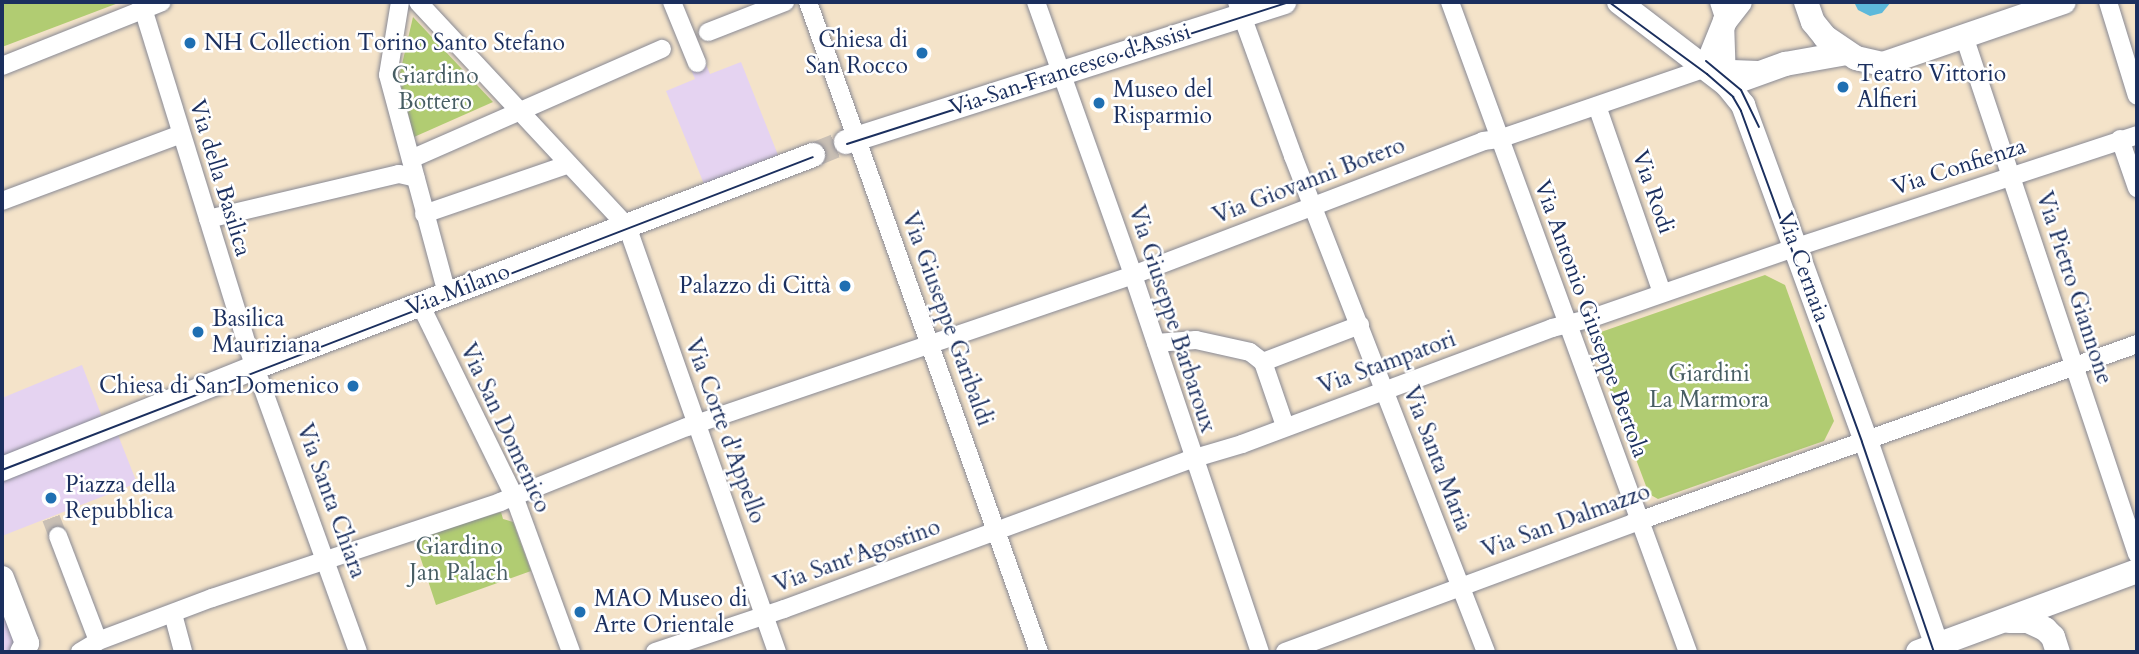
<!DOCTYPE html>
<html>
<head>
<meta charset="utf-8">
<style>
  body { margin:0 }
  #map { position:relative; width:2139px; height:654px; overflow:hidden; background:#f4e3c9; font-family:Cardo,serif }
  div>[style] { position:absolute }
  .built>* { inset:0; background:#e5d3f1 }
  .green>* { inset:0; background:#b1cc72 }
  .water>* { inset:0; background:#5db9db }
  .street-tunnel>* { height:18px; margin-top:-9px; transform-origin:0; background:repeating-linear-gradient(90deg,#c9bfb4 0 18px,transparent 0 27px) }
  .secondary-tunnel>* { height:24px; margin-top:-12px; transform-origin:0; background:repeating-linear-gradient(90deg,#c9bfb4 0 24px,transparent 0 36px) }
  .roads { filter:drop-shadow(0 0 2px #888994) drop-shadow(0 0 2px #888994) }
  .street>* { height:18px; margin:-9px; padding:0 9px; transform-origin:9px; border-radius:9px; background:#fff }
  .secondary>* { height:24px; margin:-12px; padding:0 12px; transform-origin:12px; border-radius:12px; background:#fff }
  .tram>* { height:2px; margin:-1px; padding:0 1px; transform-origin:1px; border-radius:1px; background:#1b2f5e }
  .dots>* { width:19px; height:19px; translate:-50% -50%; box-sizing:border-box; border:4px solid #fff; border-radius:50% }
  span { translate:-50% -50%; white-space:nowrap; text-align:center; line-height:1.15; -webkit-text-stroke:5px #fff; paint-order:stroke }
  .poi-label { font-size:23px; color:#1b2f5e }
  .right { translate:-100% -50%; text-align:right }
  .left { translate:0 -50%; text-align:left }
  .street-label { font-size:23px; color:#1b2f5e }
  .park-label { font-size:23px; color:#485e64 }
  .frame { position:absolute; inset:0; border:4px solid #1b2f5e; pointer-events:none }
</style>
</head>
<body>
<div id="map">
  <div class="built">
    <i style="clip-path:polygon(663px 2px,680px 2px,710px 74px,741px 62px,778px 155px,704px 184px,666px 91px,695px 79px)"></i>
    <i style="clip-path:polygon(82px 365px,102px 417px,2px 464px,2px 398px)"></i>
    <i style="clip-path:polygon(118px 435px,137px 483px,2px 536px,2px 476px)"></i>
    <i style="clip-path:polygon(2px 594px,15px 628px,14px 652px,2px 652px)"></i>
  </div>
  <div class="green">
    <i style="clip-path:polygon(2px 2px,121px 2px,2px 47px)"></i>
    <i style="clip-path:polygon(413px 17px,493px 102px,414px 137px,399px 77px)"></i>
    <i style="clip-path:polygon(1765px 275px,1785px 285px,1834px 421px,1824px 441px,1658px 499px,1649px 494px,1594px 347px,1601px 332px)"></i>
    <i style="clip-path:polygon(501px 512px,503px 519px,513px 522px,531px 571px,436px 605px,414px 538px)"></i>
  </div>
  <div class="water">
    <i style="clip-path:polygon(1854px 2px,1891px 2px,1882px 13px,1870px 16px,1858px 10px)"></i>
  </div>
  <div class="street-tunnel">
    <i style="left:51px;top:518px;width:19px;rotate:69deg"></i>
  </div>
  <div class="secondary-tunnel">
    <i style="left:813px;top:155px;width:35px;rotate:-22deg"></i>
  </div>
  <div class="roads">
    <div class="street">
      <i style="left:141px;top:2px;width:359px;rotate:72.8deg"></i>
      <i style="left:247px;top:345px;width:326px;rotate:70.1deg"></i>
      <i style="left:400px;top:2px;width:74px;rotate:99.3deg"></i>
      <i style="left:388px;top:75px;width:227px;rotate:74.9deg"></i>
      <i style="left:418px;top:2px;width:306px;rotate:47deg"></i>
      <i style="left:627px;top:226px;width:452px;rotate:70.6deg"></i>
      <i style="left:672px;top:2px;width:66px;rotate:67.7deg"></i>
      <i style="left:808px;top:2px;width:690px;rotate:70.44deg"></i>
      <i style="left:1036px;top:2px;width:290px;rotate:70.4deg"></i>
      <i style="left:1133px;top:275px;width:398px;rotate:71.4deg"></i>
      <i style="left:1237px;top:2px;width:164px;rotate:70deg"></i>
      <i style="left:1293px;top:156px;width:532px;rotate:68.74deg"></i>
      <i style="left:1450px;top:2px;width:692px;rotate:69.89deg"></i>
      <i style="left:1719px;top:2px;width:20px;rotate:72deg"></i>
      <i style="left:1725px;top:21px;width:60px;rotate:88.1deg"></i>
      <i style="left:2108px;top:2px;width:98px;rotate:72.9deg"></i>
      <i style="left:708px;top:32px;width:83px;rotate:-21.3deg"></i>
      <i style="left:1964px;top:36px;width:546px;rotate:71.53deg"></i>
      <i style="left:2px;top:66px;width:172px;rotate:-21.8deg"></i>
      <i style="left:1597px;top:106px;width:198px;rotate:70.8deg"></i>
      <i style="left:2120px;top:139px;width:52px;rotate:70.9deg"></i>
      <i style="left:411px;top:159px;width:274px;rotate:-23.7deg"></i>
      <i style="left:2px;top:201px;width:191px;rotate:-20.5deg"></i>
      <i style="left:424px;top:214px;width:153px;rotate:-19deg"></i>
      <i style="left:208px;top:219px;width:196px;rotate:-13.3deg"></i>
      <i style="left:399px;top:174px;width:17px;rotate:13deg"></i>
      <i style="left:420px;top:304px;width:214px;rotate:63.9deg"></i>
      <i style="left:514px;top:496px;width:166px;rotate:69.9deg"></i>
      <i style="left:1156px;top:343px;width:40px;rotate:-4.3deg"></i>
      <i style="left:1196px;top:340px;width:55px;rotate:12.5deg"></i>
      <i style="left:1250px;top:352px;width:16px;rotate:38deg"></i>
      <i style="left:1263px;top:362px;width:104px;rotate:-20.9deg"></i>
      <i style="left:1263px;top:362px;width:68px;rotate:71deg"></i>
      <i style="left:58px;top:536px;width:112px;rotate:69.1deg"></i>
      <i style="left:173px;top:614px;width:39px;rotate:75deg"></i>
      <i style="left:80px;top:652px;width:21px;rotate:-31deg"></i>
      <i style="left:98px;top:641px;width:122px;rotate:-20.7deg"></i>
      <i style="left:212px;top:598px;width:304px;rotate:-18.4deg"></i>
      <i style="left:500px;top:502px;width:201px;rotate:-21.9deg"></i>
      <i style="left:687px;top:427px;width:471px;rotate:-18.8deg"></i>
      <i style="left:1133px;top:275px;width:375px;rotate:-20.9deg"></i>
      <i style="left:1483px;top:141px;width:16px;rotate:-7deg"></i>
      <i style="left:1499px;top:139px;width:219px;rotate:-18.9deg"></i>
      <i style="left:1706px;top:68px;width:52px;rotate:2.2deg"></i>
      <i style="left:655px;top:652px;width:136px;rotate:-18.4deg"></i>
      <i style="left:784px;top:609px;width:431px;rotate:-20.2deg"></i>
      <i style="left:1188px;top:460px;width:56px;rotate:-16.5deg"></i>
      <i style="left:1242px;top:444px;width:331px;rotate:-20.5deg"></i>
      <i style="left:1552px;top:328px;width:38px;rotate:-14deg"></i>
      <i style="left:1589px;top:319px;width:220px;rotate:-19.1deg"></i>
      <i style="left:1797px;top:247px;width:358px;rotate:-18.2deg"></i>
      <i style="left:1285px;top:652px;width:371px;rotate:-20.3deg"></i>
      <i style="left:1633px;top:523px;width:535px;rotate:-19.55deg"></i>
    </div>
    <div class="secondary">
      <i style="left:1619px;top:2px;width:136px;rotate:37.5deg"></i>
      <i style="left:1727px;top:85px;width:26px;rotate:51deg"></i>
      <i style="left:1743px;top:105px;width:358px;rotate:69.9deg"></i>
      <i style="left:1866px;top:441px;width:223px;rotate:70.9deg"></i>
      <i style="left:1806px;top:2px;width:21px;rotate:71deg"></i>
      <i style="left:1813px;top:22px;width:19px;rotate:51deg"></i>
      <i style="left:1825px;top:37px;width:37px;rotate:34deg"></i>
      <i style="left:1856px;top:58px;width:28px;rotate:13deg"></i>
      <i style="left:1883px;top:64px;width:191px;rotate:-18.9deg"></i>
      <i style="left:1706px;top:68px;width:51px;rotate:-68deg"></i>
      <i style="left:1725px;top:21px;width:24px;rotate:-52deg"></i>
      <i style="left:1727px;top:85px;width:62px;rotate:-19.9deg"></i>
      <i style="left:1785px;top:64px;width:63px;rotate:-10.1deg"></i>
      <i style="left:846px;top:142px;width:460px;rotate:-17.7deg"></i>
      <i style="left:2px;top:469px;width:274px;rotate:-21.9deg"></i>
      <i style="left:256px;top:367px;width:596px;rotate:-20.84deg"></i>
      <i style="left:2px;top:578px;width:70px;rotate:69deg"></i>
      <i style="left:27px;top:643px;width:10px;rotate:119deg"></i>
      <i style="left:2009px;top:621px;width:19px"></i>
      <i style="left:2028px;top:621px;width:19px;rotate:25deg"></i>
      <i style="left:2045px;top:629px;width:11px;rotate:45deg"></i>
      <i style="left:2053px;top:637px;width:16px;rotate:72deg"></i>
      <i style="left:1918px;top:652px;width:233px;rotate:-20.3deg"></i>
    </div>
  </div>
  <div class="tram">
    <i style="left:1609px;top:2px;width:122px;rotate:36.3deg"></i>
    <i style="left:1707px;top:74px;width:35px;rotate:41deg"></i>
    <i style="left:1733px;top:97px;width:16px;rotate:60deg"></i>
    <i style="left:1741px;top:111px;width:352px;rotate:69.9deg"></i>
    <i style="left:1862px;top:442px;width:222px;rotate:71.1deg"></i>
    <i style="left:1706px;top:61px;width:45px;rotate:39.6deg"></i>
    <i style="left:1741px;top:90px;width:41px;rotate:64.1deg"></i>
    <i style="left:847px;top:144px;width:465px;rotate:-17.8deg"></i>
    <i style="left:2px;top:470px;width:869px;rotate:-21.1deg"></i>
  </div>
  <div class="dots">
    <i style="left:190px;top:43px;background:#1f6fb2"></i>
    <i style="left:922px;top:53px;background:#1f6fb2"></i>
    <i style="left:1843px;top:87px;background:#1f6fb2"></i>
    <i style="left:1099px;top:103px;background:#1f6fb2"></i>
    <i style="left:845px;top:286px;background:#1f6fb2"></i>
    <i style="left:198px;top:332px;background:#1f6fb2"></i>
    <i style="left:353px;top:386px;background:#1f6fb2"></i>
    <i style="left:51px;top:498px;background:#1f6fb2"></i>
    <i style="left:580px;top:612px;background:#1f6fb2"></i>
  </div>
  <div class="poi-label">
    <span class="right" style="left:908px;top:53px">Chiesa di<br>San Rocco</span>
    <span class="left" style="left:204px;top:43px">NH Collection Torino Santo Stefano</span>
    <span class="left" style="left:1857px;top:87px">Teatro Vittorio<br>Alfieri</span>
    <span class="left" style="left:1113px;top:103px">Museo del<br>Risparmio</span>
    <span class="right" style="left:831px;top:286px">Palazzo di Città</span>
    <span class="left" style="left:212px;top:332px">Basilica<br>Mauriziana</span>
    <span class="right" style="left:339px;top:386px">Chiesa di San Domenico</span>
    <span class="left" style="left:65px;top:498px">Piazza della<br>Repubblica</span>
    <span class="left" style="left:594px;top:612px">MAO Museo di<br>Arte Orientale</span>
  </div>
  <div class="street-label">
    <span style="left:1070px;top:70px;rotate:-18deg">Via San Francesco d'Assisi</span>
    <span style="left:1959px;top:167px;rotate:-18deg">Via Confienza</span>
    <span style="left:220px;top:178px;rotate:73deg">Via della Basilica</span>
    <span style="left:1309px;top:181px;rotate:-21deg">Via Giovanni Botero</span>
    <span style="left:1653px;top:192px;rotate:71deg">Via Rodi</span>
    <span style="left:1803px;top:267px;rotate:70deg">Via Cernaia</span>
    <span style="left:2074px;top:288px;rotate:72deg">Via Pietro Giannone</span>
    <span style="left:458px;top:290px;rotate:-21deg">Via Milano</span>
    <span style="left:947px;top:319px;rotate:70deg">Via Giuseppe Garibaldi</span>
    <span style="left:1172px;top:319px;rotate:72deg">Via Giuseppe Barbaroux</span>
    <span style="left:1591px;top:319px;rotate:70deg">Via Antonio Giuseppe Bertola</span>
    <span style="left:1387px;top:363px;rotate:-20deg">Via Stampatori</span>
    <span style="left:505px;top:428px;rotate:65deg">Via San Domenico</span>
    <span style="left:725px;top:431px;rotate:70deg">Via Corte d'Appello</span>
    <span style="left:1437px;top:459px;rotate:69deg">Via Santa Maria</span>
    <span style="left:331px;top:501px;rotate:70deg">Via Santa Chiara</span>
    <span style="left:1566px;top:521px;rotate:-20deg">Via San Dalmazzo</span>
    <span style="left:857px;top:556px;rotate:-20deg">Via Sant'Agostino</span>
  </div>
  <div class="park-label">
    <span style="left:435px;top:89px">Giardino<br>Bottero</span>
    <span style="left:1709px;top:387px">Giardini<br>La Marmora</span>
    <span style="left:459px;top:560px">Giardino<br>Jan Palach</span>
  </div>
  <div class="frame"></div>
</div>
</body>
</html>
